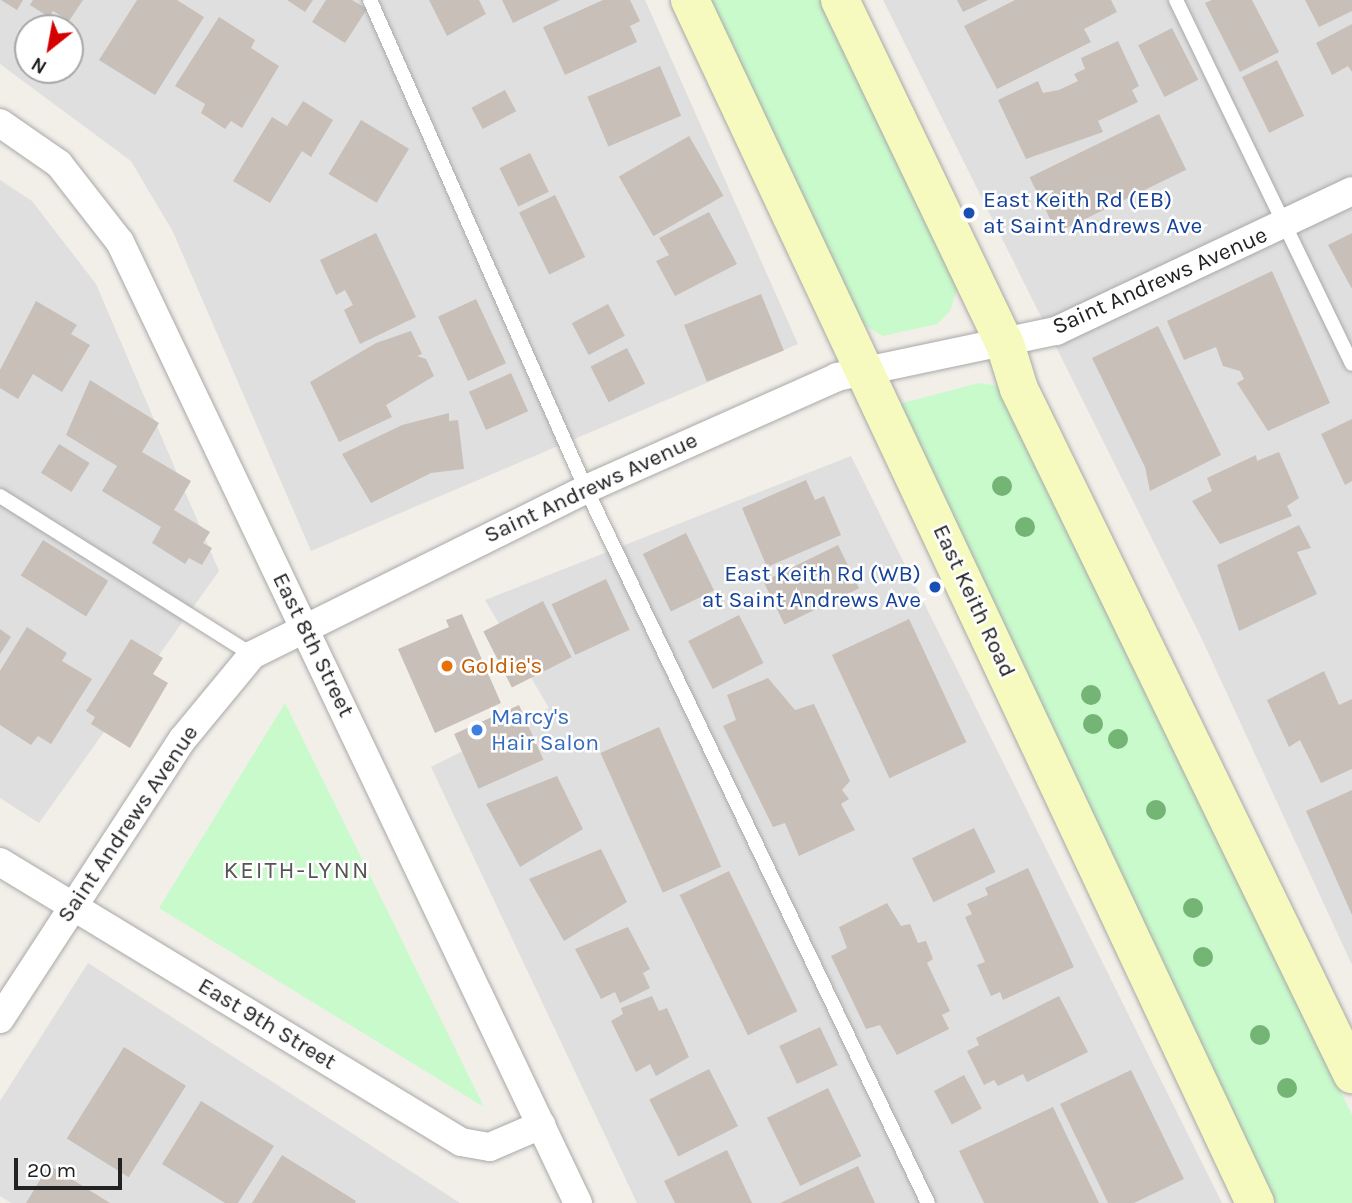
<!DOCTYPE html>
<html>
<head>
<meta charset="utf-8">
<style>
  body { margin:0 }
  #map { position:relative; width:1352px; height:1203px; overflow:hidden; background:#f2efe9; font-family:Karla,sans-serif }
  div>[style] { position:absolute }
  .residential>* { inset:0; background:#e0dfdf }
  .park>* { inset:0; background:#c8facc }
  .building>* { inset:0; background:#c7bfb8; transform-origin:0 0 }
  .roads { filter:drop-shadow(0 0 2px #a9a9a9) drop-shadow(0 0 2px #a9a9a9) }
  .lane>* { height:14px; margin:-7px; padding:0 7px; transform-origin:7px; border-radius:7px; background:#fff }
  .street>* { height:28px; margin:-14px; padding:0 14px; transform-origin:14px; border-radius:14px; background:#fff }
  .secondary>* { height:38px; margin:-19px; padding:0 19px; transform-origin:19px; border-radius:19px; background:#f7fabf }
  .trees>* { width:20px; height:20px; margin:-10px; border-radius:50%; background:#74b475 }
  .dots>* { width:19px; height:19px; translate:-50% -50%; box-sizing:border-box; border:4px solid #fff; border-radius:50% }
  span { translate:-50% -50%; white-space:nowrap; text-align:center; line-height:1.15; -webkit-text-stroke:5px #fff; paint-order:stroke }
  .transit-label { font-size:23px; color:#164399 }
  .left { translate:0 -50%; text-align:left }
  .right { translate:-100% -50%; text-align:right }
  .street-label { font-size:23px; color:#222 }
  .food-label { font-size:23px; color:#c56008 }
  .shop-label { font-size:23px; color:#366cbe }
  .neighbourhood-label { font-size:24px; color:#555; letter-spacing:2px }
  .north { position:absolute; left:14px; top:14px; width:70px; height:70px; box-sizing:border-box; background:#fff; border:2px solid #a7a7a7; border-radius:50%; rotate:211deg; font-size:19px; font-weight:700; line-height:28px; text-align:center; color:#222 }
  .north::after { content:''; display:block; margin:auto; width:24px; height:32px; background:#d40000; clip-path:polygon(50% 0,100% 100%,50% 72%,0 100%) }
  .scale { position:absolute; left:14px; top:1158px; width:108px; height:32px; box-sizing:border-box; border:4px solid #222; border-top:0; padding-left:9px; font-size:21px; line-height:24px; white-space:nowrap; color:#222; -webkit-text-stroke:5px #fff; paint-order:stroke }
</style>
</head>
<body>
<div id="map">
  <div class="residential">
    <i style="clip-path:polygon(evenodd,0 0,645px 0,798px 344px,311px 551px,173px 232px,131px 161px,0 64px,0 0,28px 28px,70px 28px,70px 70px,28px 70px,28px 28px)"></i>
    <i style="clip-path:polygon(883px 0,1352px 0,1352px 965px,1200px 635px)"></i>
    <i style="clip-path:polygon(0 180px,32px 201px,96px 284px,219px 571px,39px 823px,0 798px)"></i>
    <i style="clip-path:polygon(851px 456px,1222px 1203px,637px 1203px,431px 767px,549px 708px,485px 600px)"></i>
    <i style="clip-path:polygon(88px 963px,460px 1203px,11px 1203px,0 1196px,0 1101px)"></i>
  </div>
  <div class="park">
    <i style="clip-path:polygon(707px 0,824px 0,958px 287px,950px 311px,937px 324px,883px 336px,862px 324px)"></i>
    <i style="clip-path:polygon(979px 383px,998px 386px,1013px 400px,1352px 1115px,1352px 1203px,1276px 1203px,895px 405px)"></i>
    <i style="clip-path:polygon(285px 703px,484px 1107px,159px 908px)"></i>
  </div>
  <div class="building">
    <i style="clip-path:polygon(1px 0,23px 0,17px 10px)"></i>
    <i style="clip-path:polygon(33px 0,83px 0,69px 21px,53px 11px,49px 17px,30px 5px)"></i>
    <i style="clip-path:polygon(137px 0,177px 0,204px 17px,155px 95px,99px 60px)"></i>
    <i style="clip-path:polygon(287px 0,313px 0,305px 12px)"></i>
    <i style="clip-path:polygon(326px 0,352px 0,367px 9px,345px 43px,312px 22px)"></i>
    <i style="clip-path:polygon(429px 0,479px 0,486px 14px,447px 36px)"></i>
    <i style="clip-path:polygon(502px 0,560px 0,513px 23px)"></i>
    <i style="clip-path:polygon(603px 0,630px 0,640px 21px,630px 26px,637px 42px,565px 75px,543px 27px)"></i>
    <i style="clip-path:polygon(957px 0,988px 0,963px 12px)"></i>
    <i style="clip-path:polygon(1015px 0,1111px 0,1117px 12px,1084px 29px,1091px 42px,997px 89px,964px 26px)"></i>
    <i style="clip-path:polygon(1212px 0,1252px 0,1279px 52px,1240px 72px,1205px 3px)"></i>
    <i style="clip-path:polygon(1305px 0,1352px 0,1352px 11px,1319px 27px)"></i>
    <i style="clip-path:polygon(219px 17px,255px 40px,251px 48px,279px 66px,242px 128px,231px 121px,225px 129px,201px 113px,205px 104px,175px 86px)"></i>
    <i style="clip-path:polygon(1352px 24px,1352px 72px,1348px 66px,1332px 75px,1316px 43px)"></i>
    <i style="left:1172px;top:28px;width:58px;height:38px;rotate:63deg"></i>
    <i style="clip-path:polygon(1118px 41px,1139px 86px,1132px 90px,1138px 102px,1098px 121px,1103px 132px,1026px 159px,998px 100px,1038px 81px,1043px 93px,1059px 90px,1078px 81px,1074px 74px,1085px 69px,1081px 58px)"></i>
    <i style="left:1277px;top:60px;width:62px;height:39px;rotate:64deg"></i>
    <i style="left:660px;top:66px;width:54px;height:79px;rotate:67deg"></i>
    <i style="left:505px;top:90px;width:24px;height:38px;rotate:62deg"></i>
    <i style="clip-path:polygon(303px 101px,333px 120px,311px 157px,302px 151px,270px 203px,233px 181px,272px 117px,287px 126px)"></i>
    <i style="left:1159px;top:114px;width:62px;height:144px;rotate:64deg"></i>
    <i style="left:361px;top:120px;width:56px;height:63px;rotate:31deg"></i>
    <i style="left:689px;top:136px;width:69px;height:81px;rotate:60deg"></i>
    <i style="left:530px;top:153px;width:43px;height:34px;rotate:64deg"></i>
    <i style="left:555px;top:195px;width:69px;height:40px;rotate:64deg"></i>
    <i style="clip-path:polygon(709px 212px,737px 264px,675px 296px,656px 261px,669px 255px,659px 238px)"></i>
    <i style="clip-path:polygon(376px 233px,416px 317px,360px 344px,344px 310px,353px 305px,345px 290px,336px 295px,320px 260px)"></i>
    <i style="clip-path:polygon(1352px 233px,1352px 289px,1328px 245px)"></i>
    <i style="clip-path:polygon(1272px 271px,1330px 403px,1268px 431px,1237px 383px,1244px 379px,1240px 371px,1223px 366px,1216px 347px,1184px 360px,1167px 321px)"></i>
    <i style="left:761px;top:294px;width:61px;height:83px;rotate:68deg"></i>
    <i style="left:476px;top:299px;width:71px;height:42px;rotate:65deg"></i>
    <i style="clip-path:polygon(36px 301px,77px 325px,71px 334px,90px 345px,62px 392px,33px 374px,18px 399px,0 388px,0 370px)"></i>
    <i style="left:608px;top:304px;width:36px;height:41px;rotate:62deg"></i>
    <i style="clip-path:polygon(1158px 326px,1221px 455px,1150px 491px,1145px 467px,1092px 358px)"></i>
    <i style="clip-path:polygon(411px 331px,422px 354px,417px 356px,426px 359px,434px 376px,386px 405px,392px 417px,339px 442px,310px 382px,376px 343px)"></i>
    <i style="left:627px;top:348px;width:40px;height:41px;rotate:63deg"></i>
    <i style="left:511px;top:373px;width:42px;height:46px;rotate:66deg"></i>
    <i style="clip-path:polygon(90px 380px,159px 423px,142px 452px,191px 481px,174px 510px,210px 532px,203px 543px,212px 548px,202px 565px,189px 558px,185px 564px,152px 543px,161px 527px,102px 491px,117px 466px,66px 435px)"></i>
    <i style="clip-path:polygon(449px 413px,449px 421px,458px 420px,464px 469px,431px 473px,371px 503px,342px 454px,402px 425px)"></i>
    <i style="clip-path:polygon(1352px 419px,1352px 481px,1345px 485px,1321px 434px)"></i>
    <i style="left:59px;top:444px;width:36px;height:34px;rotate:32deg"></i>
    <i style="clip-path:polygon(1279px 452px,1299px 498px,1287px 506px,1292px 516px,1220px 544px,1192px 501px,1212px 491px,1207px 478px,1256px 455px,1257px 461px)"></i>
    <i style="clip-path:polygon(806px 480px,815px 500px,824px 496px,841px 535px,767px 567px,742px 508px)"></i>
    <i style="clip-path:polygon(1299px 525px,1311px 548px,1297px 552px,1317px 594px,1239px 631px,1217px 565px)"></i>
    <i style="left:686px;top:533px;width:64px;height:48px;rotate:64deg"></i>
    <i style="left:43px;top:540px;width:77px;height:42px;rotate:32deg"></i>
    <i style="left:838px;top:545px;width:48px;height:83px;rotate:64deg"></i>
    <i style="left:606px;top:579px;width:56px;height:60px;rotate:65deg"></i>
    <i style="left:543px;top:601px;width:63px;height:67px;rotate:63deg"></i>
    <i style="clip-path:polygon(462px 614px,501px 703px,435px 733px,398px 649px,449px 627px,446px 620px)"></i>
    <i style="left:739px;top:615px;width:54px;height:57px;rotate:63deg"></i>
    <i style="left:909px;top:619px;width:136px;height:85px;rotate:65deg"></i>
    <i style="clip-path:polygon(27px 627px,67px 653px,62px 661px,92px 679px,51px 744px,38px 736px,31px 745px,0 725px,0 671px)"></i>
    <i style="clip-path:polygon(0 629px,11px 637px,0 654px)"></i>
    <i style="clip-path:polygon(131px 639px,163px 658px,153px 674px,168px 683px,130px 748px,91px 724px,95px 717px,86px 711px)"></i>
    <i style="clip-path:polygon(1324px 671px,1339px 705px,1352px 699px,1352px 769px,1321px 783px,1300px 740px,1289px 747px,1267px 700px)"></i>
    <i style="clip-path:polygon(768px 678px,795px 710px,814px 704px,850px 781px,842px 790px,849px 799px,841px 804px,855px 830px,799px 856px,785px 823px,773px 827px,723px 726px,736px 720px,727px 695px)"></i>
    <i style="left:519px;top:705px;width:60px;height:71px;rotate:66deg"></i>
    <i style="left:659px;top:727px;width:153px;height:64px;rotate:66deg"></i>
    <i style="clip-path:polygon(557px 776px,583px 829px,520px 867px,486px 804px)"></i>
    <i style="clip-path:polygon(1352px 790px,1352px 915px,1306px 811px)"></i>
    <i style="left:974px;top:828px;width:49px;height:69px;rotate:64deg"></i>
    <i style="clip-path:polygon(601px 849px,627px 902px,564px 941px,529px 879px)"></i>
    <i style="clip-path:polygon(1028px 868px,1074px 967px,1003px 1000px,1000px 992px,991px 996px,977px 965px,985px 962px,965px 917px,972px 914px,967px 904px,988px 895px,985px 888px)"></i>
    <i style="left:729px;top:871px;width:156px;height:55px;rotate:64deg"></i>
    <i style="clip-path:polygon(887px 903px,901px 926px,910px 924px,918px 943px,926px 941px,933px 959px,927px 963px,950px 1011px,942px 1015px,949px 1029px,897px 1055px,880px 1025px,866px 1029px,831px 956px,847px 948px,839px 927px)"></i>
    <i style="clip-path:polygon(628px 927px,650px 969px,643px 973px,650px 988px,620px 1003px,615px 992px,601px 999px,575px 949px)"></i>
    <i style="clip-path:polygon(652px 996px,659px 1011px,667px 1008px,689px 1057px,656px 1076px,650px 1064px,636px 1072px,611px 1021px,623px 1014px,621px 1008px)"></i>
    <i style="clip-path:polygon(1059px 996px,1088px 1052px,1027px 1082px,1023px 1074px,998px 1086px,994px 1080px,984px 1085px,967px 1051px,979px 1045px,976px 1038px)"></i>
    <i style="left:820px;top:1027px;width:42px;height:45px;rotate:65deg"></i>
    <i style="left:124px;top:1047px;width:73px;height:108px;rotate:32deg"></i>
    <i style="left:709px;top:1069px;width:64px;height:67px;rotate:63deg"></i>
    <i style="clip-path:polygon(1131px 1070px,1184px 1179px,1134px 1203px,1108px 1203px,1060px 1104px)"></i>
    <i style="left:964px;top:1075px;width:38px;height:34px;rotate:62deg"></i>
    <i style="left:828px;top:1088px;width:76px;height:68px;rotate:64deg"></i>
    <i style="clip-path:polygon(201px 1101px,274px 1146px,238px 1203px,225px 1203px,162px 1164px)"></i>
    <i style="clip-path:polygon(1053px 1107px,1099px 1203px,984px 1203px,959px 1151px)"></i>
    <i style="clip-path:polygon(727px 1150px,752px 1203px,675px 1203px,664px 1181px)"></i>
    <i style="clip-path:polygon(282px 1155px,356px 1201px,355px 1203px,252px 1203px)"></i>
    <i style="clip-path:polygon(49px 1165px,110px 1203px,26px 1203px)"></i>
    <i style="clip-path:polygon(858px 1166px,875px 1203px,780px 1203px)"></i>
  </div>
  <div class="roads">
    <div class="lane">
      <i style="left:370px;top:0;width:535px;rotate:66.17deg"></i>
      <i style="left:586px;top:489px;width:792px;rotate:64.41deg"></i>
      <i style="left:1176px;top:0;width:404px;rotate:64.2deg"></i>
      <i style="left:0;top:496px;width:298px;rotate:32.2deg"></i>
    </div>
    <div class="street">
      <i style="left:0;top:123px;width:72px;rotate:34.8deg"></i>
      <i style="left:59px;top:164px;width:99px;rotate:52deg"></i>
      <i style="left:120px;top:242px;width:1065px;rotate:64.52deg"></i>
      <i style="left:0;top:862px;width:539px;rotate:31.27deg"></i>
      <i style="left:461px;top:1142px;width:29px;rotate:10deg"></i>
      <i style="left:490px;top:1147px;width:56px;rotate:-23.3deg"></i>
      <i style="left:0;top:1019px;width:333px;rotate:-56.9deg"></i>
      <i style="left:182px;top:740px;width:110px;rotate:-50.5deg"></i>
      <i style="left:252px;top:655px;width:373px;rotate:-26.4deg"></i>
      <i style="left:586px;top:489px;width:275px;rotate:-24deg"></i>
      <i style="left:837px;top:377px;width:224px;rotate:-11.9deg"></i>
      <i style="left:1056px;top:331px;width:327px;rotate:-25.3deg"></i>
    </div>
    <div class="secondary">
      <i style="left:690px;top:0;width:1329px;rotate:64.84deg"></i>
      <i style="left:840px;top:0;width:382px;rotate:64.4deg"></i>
      <i style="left:1005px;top:344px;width:47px;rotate:72.7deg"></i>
      <i style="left:1019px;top:389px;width:762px;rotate:64.07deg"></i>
    </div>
  </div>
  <div class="trees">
    <i style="left:1002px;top:486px"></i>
    <i style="left:1025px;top:527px"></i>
    <i style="left:1091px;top:695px"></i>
    <i style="left:1093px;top:724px"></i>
    <i style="left:1118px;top:739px"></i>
    <i style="left:1156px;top:810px"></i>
    <i style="left:1193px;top:908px"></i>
    <i style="left:1203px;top:957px"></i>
    <i style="left:1260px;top:1035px"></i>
    <i style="left:1287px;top:1088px"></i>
  </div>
  <div class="dots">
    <i style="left:969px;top:213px;background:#1a4fb4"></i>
    <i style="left:935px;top:587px;background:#1a4fb4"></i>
    <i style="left:447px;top:666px;background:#e8710a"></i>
    <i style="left:477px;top:730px;background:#3f7fe0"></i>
  </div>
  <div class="transit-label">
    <span class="left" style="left:983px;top:213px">East Keith Rd (EB)<br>at Saint Andrews Ave</span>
    <span class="right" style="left:921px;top:587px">East Keith Rd (WB)<br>at Saint Andrews Ave</span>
  </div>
  <div class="street-label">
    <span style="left:1160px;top:281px;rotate:-24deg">Saint Andrews Avenue</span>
    <span style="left:591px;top:488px;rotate:-25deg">Saint Andrews Avenue</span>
    <span style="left:974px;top:601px;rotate:65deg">East Keith Road</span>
    <span style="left:313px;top:645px;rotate:64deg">East 8th Street</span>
    <span style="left:128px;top:824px;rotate:-56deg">Saint Andrews Avenue</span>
    <span style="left:267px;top:1024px;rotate:31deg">East 9th Street</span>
  </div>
  <div class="food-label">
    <span class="left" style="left:461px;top:666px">Goldie's</span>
  </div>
  <div class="shop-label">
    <span class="left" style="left:491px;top:730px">Marcy's<br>Hair Salon</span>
  </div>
  <div class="neighbourhood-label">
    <span style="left:297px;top:871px">KEITH-LYNN</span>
  </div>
  <div class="north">N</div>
  <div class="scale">20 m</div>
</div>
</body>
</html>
